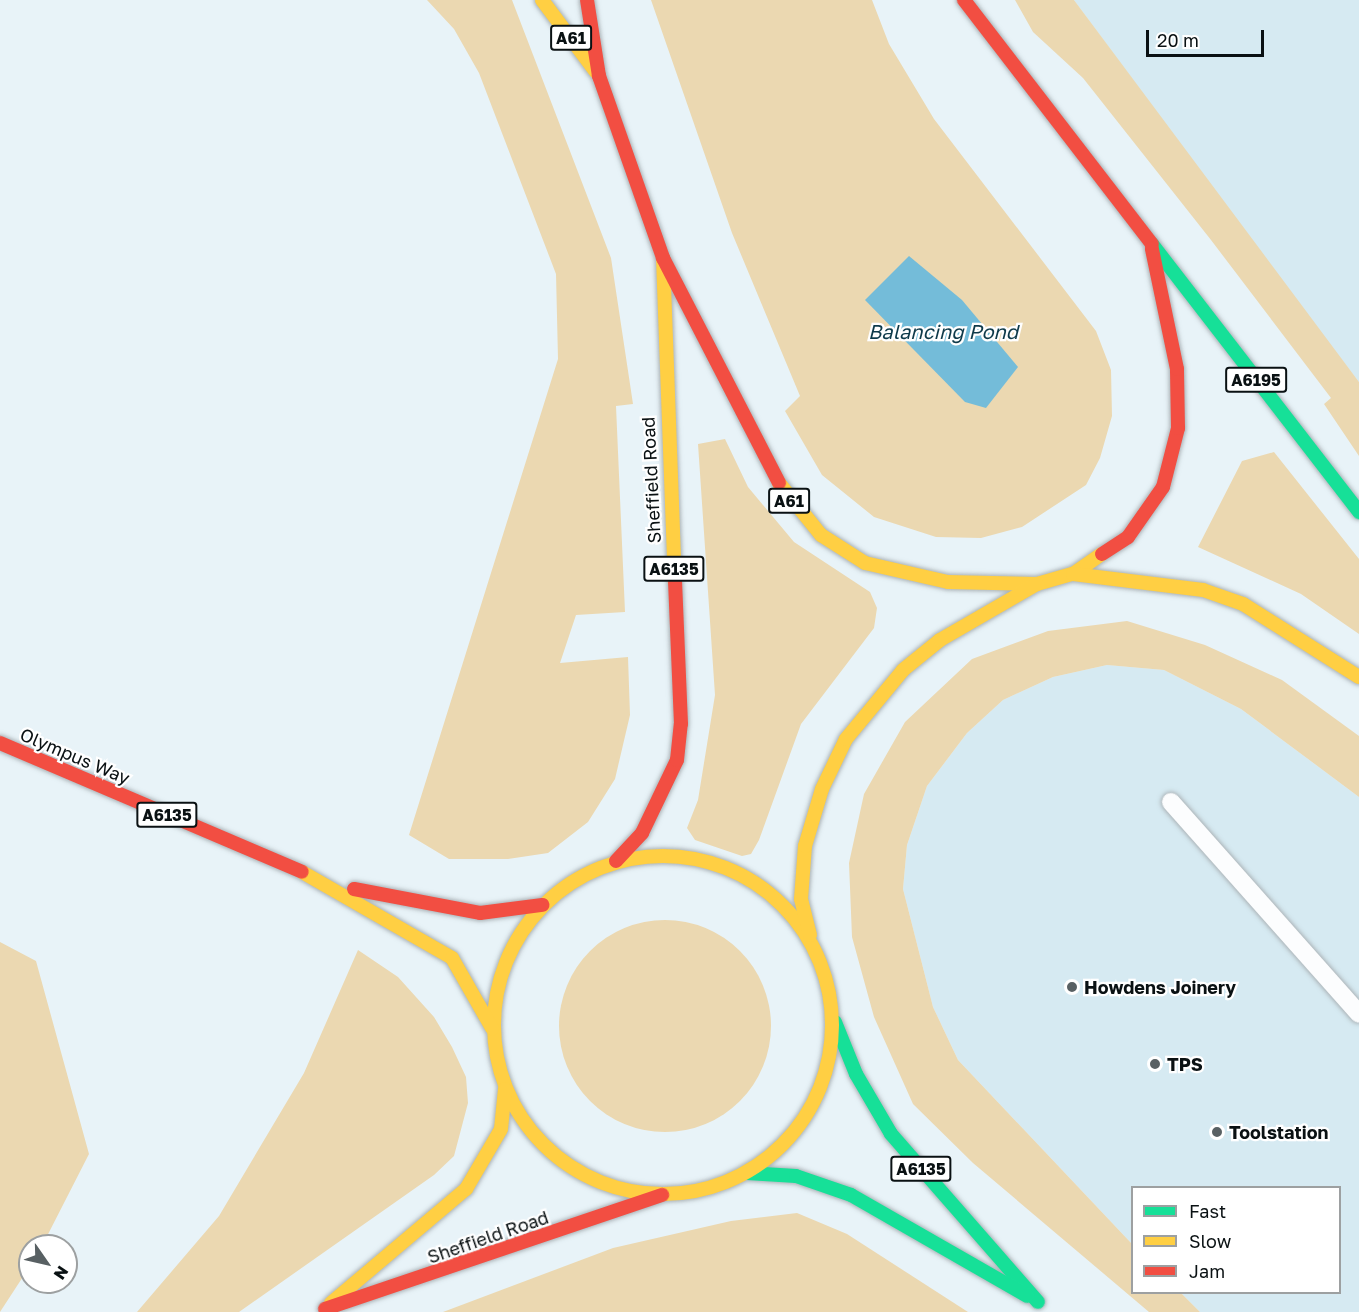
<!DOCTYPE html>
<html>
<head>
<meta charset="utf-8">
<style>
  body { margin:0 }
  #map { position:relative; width:1359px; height:1312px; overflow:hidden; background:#e8f3f8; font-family:"Golos Text",sans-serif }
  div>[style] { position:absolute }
  .built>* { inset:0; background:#d6eaf2 }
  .green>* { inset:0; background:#ebd8b1 }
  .round { border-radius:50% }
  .water>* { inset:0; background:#74bcd9 }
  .roads { filter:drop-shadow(0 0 2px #acb4b8) drop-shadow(0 0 2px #acb4b8) }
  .lane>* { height:18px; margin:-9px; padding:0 9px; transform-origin:9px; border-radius:9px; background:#fcfdfe }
  .fast>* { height:14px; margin:-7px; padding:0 7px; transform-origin:7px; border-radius:7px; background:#16e098 }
  .slow>* { height:14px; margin:-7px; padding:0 7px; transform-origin:7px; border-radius:7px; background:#ffcf43 }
  .slow>.ring { margin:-7px; padding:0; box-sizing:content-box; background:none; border:14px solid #ffcf43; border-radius:50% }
  .jam>* { height:14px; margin:-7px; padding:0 7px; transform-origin:7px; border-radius:7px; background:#f24e42 }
  .dots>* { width:16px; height:16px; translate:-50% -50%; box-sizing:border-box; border:3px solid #fff; border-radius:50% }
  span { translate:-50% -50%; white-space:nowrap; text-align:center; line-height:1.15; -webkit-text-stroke:4.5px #fff; paint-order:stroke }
  .shield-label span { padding:2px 4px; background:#fff; border:2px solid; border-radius:4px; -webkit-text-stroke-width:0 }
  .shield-label { font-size:16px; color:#0a1113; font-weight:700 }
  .street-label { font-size:18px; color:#0a1113 }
  .poi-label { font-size:18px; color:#0a1113; font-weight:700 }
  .left { translate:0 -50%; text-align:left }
  .water-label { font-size:20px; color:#0e3a4a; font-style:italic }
  .legend { position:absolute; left:1131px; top:1186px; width:210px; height:108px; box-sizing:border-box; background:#fff; border:2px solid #9da0a1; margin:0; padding:8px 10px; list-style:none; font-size:18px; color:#0a1113 }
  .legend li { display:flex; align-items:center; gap:12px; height:30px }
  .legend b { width:30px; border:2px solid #9da0a1 }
  .north { position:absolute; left:18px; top:1234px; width:60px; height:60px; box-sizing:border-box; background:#fff; border:2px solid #9da0a1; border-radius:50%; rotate:124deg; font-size:16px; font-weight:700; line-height:24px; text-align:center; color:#0a1113 }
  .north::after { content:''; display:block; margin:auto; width:21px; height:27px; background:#586063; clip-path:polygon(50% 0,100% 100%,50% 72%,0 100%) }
  .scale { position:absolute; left:1146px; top:30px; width:118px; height:27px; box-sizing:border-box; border:3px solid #0a1113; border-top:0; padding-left:8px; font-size:18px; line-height:21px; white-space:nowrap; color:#0a1113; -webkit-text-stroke:4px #fff; paint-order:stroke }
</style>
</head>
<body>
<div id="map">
  <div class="built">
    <i style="clip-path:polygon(1074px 0,1359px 0,1359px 382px,1281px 281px)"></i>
    <i style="clip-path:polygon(1107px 665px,1164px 670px,1241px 709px,1359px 797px,1359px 1312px,1200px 1312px,1181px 1293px,1340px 1292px,1340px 1188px,1132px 1188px,1132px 1244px,958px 1060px,933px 1007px,903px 889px,907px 845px,927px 786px,967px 733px,1003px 700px,1053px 677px)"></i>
  </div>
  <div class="green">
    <i style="clip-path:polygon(427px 0,512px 0,611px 258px,633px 404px,616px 406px,625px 612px,576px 615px,560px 663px,628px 657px,630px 715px,615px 779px,588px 822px,548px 853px,508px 859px,449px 859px,409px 835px,558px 359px,556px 274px,479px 73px,454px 29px)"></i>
    <i style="clip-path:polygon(651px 0,872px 0,889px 44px,934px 119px,1096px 331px,1111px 370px,1112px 416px,1100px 458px,1086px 485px,1022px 527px,981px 538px,936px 537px,874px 517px,822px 475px,785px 411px,800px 396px,732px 233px)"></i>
    <i style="clip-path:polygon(1015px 0,1074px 0,1359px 382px,1359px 456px,1324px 404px,1331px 398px,1211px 240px,1083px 78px,1033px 32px)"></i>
    <i style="clip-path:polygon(725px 439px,748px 487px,794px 542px,870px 592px,877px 608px,874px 628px,801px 724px,759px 840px,751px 854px,742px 856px,695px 840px,687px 828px,698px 800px,715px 695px,698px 444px)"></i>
    <i style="clip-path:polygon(1274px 452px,1359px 559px,1359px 634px,1301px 594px,1198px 547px,1242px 461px)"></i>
    <i style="clip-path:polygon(1127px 621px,1205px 645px,1282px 680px,1359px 736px,1359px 797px,1241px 709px,1164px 670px,1107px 665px,1053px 677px,1003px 700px,967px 733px,927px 786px,907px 845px,903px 889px,933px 1007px,958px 1060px,1132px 1244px,1132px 1292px,1181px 1293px,1200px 1312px,1149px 1312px,973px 1163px,913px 1104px,874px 1017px,852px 937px,849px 863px,864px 794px,905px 722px,972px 659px,1048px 631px)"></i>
    <i class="round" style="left:559px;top:920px;width:212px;height:212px"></i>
    <i style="clip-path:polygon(0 942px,36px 961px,89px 1154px,42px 1246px,30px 1246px,30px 1266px,0 1312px)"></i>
    <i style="clip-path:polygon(358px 950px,398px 977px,434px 1017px,452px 1047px,466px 1077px,468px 1103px,454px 1156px,434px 1175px,239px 1312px,137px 1312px,219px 1216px,304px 1073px)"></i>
    <i style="clip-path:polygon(797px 1213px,847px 1234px,968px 1312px,443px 1312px,613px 1248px,731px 1221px)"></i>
  </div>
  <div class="water">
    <i style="clip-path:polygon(909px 256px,962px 300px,1018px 367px,986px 408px,965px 402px,865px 300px)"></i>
  </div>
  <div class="roads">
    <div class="lane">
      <i style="left:1171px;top:802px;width:283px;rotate:48.4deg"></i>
    </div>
    <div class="fast">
      <i style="left:1152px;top:244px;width:339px;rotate:52.3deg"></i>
      <i style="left:835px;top:1022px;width:56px;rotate:68deg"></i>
      <i style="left:856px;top:1074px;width:69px;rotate:59.7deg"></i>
      <i style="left:891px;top:1134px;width:223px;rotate:48.8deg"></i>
      <i style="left:747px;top:1173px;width:49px;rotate:3.5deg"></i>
      <i style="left:796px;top:1176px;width:58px;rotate:19.1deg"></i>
      <i style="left:851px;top:1195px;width:203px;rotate:29.8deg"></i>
    </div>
    <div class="slow">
      <i style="left:542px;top:0;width:90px;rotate:53.1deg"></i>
      <i style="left:663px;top:258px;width:324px;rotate:87.9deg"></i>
      <i style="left:779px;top:483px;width:67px;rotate:51.1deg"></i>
      <i style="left:821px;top:535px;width:52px;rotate:32.5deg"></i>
      <i style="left:865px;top:563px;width:85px;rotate:12.9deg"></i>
      <i style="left:948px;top:582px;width:89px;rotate:1.3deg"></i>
      <i style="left:1037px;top:584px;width:37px;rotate:-16deg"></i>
      <i style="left:1073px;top:574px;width:35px;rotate:-35deg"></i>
      <i style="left:1073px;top:574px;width:131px;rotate:7deg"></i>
      <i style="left:1203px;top:590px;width:42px;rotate:19.3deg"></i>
      <i style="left:1243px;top:604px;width:137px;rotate:32.2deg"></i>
      <i class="ring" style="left:494px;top:856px;width:324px;height:324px"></i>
      <i style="left:302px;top:872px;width:173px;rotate:29.8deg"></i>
      <i style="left:452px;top:958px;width:81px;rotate:60.3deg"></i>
      <i style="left:810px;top:935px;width:37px;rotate:-104deg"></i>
      <i style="left:801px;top:899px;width:53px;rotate:-85.7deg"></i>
      <i style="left:805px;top:846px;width:59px;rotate:-73.4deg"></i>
      <i style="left:822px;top:789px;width:55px;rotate:-64.4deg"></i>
      <i style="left:846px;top:739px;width:89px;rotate:-50.4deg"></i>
      <i style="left:903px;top:670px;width:48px;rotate:-39deg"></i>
      <i style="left:940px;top:640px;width:112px;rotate:-30deg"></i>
      <i style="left:331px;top:1303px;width:177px;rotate:-40.2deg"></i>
      <i style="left:466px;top:1189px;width:69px;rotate:-59.7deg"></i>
      <i style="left:501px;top:1129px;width:40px;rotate:-84.3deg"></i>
    </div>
    <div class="jam">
      <i style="left:587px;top:0;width:77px;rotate:81deg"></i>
      <i style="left:599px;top:76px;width:193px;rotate:70.6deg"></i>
      <i style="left:663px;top:258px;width:253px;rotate:62.7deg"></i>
      <i style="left:964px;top:0;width:308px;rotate:52.4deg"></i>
      <i style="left:1102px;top:554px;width:31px;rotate:-33deg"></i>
      <i style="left:1128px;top:537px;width:61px;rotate:-55deg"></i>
      <i style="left:1163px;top:487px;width:61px;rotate:-75.7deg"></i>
      <i style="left:1178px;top:428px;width:59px;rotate:-91deg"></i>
      <i style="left:1177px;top:369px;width:123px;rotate:-101.8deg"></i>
      <i style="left:0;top:743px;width:328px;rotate:23.1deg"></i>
      <i style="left:616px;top:861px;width:38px;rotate:-47deg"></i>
      <i style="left:642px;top:833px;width:81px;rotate:-64.4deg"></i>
      <i style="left:677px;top:760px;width:36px;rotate:-84deg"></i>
      <i style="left:681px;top:724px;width:142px;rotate:-92.4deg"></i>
      <i style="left:354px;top:889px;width:128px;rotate:10.8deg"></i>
      <i style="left:480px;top:913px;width:63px;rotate:-7.4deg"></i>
      <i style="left:325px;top:1309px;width:356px;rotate:-18.7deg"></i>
    </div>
  </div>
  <div class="dots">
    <i style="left:1072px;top:987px;background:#586063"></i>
    <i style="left:1155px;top:1064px;background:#586063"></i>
    <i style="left:1217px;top:1132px;background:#586063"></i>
  </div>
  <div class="shield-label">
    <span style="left:571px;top:38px">A61</span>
    <span style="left:1256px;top:380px">A6195</span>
    <span style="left:789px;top:501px">A61</span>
    <span style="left:674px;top:569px">A6135</span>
    <span style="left:167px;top:815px">A6135</span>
    <span style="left:921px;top:1169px">A6135</span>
  </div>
  <div class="street-label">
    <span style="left:651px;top:480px;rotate:-93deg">Sheffield Road</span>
    <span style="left:75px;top:756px;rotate:23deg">Olympus Way</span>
    <span style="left:488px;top:1237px;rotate:-19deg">Sheffield Road</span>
  </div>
  <div class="poi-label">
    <span class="left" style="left:1084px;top:987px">Howdens Joinery</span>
    <span class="left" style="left:1167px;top:1064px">TPS</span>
    <span class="left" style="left:1229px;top:1132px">Toolstation</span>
  </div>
  <div class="water-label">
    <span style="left:943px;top:331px">Balancing Pond</span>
  </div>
  <ul class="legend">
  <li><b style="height:8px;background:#16e098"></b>Fast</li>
  <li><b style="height:8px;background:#ffcf43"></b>Slow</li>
  <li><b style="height:8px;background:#f24e42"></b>Jam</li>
  </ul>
  <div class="north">N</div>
  <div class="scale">20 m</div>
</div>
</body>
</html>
